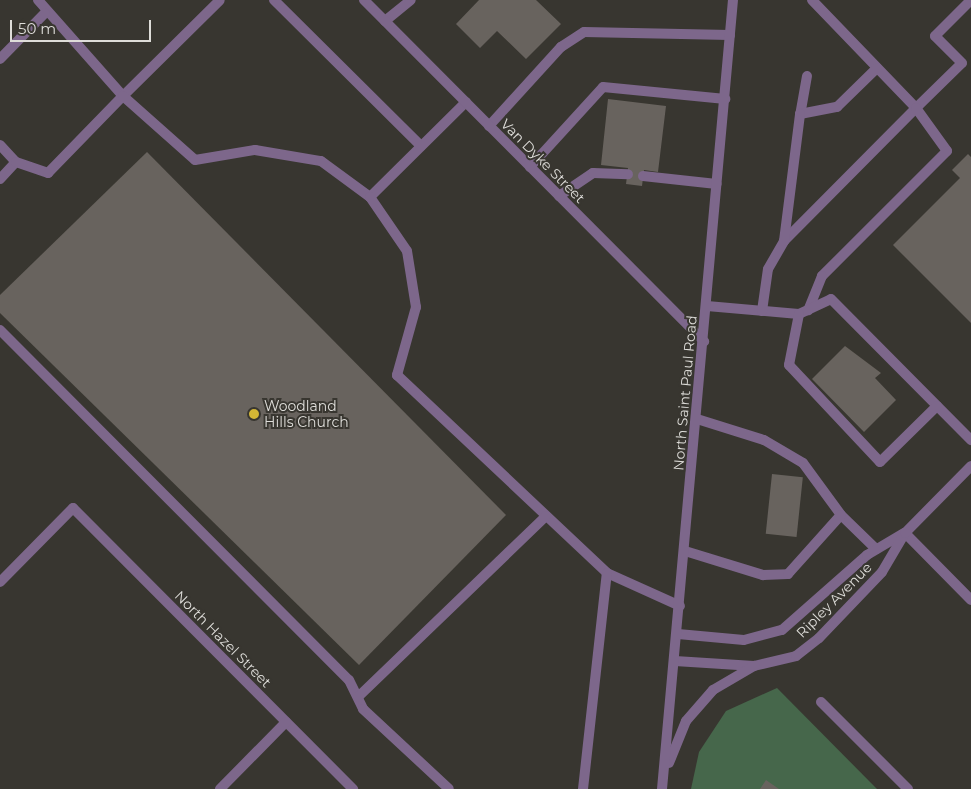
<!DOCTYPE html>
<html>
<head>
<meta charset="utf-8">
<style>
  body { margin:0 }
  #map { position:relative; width:971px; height:789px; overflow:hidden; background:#383630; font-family:Montserrat,sans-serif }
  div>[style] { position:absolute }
  .green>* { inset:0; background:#46674b }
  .building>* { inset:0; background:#68635e; transform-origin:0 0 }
  .service>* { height:10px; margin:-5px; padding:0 5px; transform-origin:5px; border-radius:5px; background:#7d678b }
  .minor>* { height:10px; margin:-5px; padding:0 5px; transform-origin:5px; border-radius:5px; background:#7d678b }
  .tertiary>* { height:10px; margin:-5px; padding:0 5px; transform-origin:5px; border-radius:5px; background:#7d678b }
  .dots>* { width:14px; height:14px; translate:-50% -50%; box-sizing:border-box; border:2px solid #383630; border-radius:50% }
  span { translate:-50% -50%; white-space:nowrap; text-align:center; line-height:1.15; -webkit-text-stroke:4px #383630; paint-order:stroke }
  .street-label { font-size:14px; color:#deddd9 }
  .poi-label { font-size:14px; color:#deddd9 }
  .left { translate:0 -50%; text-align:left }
  .scale { position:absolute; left:10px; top:20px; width:141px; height:22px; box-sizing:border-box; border:2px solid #deddd9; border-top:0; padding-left:6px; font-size:15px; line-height:18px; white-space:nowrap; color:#deddd9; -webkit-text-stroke:4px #383630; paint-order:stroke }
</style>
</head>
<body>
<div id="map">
  <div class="green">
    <i style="clip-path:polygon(777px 688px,877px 789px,691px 789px,699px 752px,726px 711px)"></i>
  </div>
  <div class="building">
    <i style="clip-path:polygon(479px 0,536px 0,561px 24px,526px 59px,497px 31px,480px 48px,456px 24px)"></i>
    <i style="clip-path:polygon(608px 99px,666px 106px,658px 172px,644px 170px,642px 186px,626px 184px,628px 168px,601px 165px)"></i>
    <i style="clip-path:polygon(147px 152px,506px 515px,359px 665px,0 313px,0 295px)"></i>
    <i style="clip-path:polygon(968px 154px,971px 157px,971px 323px,893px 245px,960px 178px,952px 170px)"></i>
    <i style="clip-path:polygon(845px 346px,881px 373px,875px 378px,896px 400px,864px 432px,812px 379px)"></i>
    <i style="left:772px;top:474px;width:31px;height:60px;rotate:6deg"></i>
    <i style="clip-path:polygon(766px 780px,779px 789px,760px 789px)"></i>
  </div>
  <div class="service">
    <i style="left:38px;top:0;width:128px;rotate:48.5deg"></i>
    <i style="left:123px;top:96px;width:136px;rotate:-44.7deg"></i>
    <i style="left:274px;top:0;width:207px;rotate:44.8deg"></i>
    <i style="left:812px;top:0;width:150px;rotate:46.1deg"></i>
    <i style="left:916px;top:108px;width:64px;rotate:-44.4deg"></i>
    <i style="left:962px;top:63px;width:38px;rotate:-135deg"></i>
    <i style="left:935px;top:36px;width:51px;rotate:-45deg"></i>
    <i style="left:385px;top:21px;width:33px;rotate:-39deg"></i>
    <i style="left:0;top:59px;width:64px;rotate:-45.6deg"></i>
    <i style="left:807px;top:76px;width:39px;rotate:100deg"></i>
    <i style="left:800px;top:114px;width:38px;rotate:-11deg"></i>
    <i style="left:837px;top:107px;width:56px;rotate:-44.3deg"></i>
    <i style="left:489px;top:126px;width:107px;rotate:-47.7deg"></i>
    <i style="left:561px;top:47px;width:27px;rotate:-33deg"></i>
    <i style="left:584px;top:32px;width:146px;rotate:1.2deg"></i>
    <i style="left:0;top:145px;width:23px;rotate:47deg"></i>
    <i style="left:530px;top:167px;width:108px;rotate:-47.6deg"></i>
    <i style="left:603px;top:87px;width:123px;rotate:5.6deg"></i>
    <i style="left:643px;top:176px;width:74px;rotate:6.2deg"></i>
    <i style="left:0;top:179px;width:23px;rotate:-47deg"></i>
    <i style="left:16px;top:162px;width:34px;rotate:19deg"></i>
    <i style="left:48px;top:173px;width:107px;rotate:-45.8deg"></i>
    <i style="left:123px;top:96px;width:96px;rotate:41.6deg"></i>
    <i style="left:195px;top:160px;width:61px;rotate:-9.5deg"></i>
    <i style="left:255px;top:150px;width:67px;rotate:9.5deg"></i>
    <i style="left:321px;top:161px;width:61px;rotate:36.3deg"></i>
    <i style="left:370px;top:197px;width:135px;rotate:-44.7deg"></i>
    <i style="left:559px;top:196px;width:41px;rotate:-34.1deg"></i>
    <i style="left:593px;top:173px;width:35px;rotate:2deg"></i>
    <i style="left:370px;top:197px;width:65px;rotate:55.6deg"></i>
    <i style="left:407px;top:251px;width:57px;rotate:80.9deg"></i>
    <i style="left:416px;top:307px;width:71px;rotate:105.6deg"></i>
    <i style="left:397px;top:375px;width:289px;rotate:43.3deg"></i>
    <i style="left:607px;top:573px;width:80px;rotate:24.3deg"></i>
    <i style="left:784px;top:241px;width:187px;rotate:-45.2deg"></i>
    <i style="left:916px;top:108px;width:53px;rotate:54.2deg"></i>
    <i style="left:947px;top:151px;width:177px;rotate:135deg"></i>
    <i style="left:822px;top:276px;width:37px;rotate:112deg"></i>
    <i style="left:707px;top:306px;width:92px;rotate:5deg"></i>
    <i style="left:799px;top:314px;width:35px;rotate:-25deg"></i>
    <i style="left:831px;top:299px;width:199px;rotate:45.2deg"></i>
    <i style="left:762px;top:311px;width:42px;rotate:-81.9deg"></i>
    <i style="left:768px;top:269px;width:32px;rotate:-60deg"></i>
    <i style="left:784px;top:241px;width:128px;rotate:-82.8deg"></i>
    <i style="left:799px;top:314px;width:52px;rotate:101.1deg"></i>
    <i style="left:789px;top:365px;width:133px;rotate:46.8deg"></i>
    <i style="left:880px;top:462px;width:80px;rotate:-44.5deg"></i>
    <i style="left:0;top:330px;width:494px;rotate:45.1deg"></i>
    <i style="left:349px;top:680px;width:32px;rotate:64deg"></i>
    <i style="left:363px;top:709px;width:117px;rotate:42.9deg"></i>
    <i style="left:697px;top:419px;width:70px;rotate:17.4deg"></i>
    <i style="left:764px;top:440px;width:45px;rotate:30.5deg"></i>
    <i style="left:803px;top:463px;width:64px;rotate:53.8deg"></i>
    <i style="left:841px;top:515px;width:49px;rotate:44.2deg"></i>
    <i style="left:685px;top:551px;width:82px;rotate:17.1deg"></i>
    <i style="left:763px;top:575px;width:25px;rotate:-2deg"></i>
    <i style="left:788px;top:574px;width:79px;rotate:-48.1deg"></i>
    <i style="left:358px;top:697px;width:261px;rotate:-43.9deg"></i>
    <i style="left:821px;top:702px;width:123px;rotate:45deg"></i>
    <i style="left:583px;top:789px;width:217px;rotate:-83.7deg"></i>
  </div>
  <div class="minor">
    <i style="left:364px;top:0;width:482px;rotate:45.1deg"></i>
    <i style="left:905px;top:533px;width:94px;rotate:45.4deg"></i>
    <i style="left:0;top:582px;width:104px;rotate:-45.4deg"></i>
    <i style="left:73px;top:508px;width:397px;rotate:45.1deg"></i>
    <i style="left:678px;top:634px;width:66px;rotate:5.2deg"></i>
    <i style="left:744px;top:640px;width:39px;rotate:-15deg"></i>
    <i style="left:782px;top:630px;width:113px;rotate:-41.4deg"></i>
    <i style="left:867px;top:555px;width:43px;rotate:-30.7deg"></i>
    <i style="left:675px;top:661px;width:79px;rotate:3.6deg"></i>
    <i style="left:754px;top:666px;width:43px;rotate:-13.4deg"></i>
    <i style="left:796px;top:656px;width:29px;rotate:-38deg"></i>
    <i style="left:819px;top:638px;width:91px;rotate:-46.3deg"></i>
    <i style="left:882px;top:572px;width:45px;rotate:-59.5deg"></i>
    <i style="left:905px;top:533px;width:94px;rotate:-45.4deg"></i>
    <i style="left:220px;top:789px;width:94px;rotate:-45.4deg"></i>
  </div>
  <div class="tertiary">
    <i style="left:669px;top:763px;width:45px;rotate:-68deg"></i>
    <i style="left:686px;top:721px;width:41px;rotate:-48.9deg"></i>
    <i style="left:713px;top:690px;width:48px;rotate:-30.3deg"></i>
    <i style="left:662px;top:789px;width:792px;rotate:-84.86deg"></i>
  </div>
  <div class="dots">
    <i style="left:254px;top:414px;background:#d4b635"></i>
  </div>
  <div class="street-label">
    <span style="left:543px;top:161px;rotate:45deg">Van Dyke Street</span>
    <span style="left:685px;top:393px;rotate:-85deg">North Saint Paul Road</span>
    <span style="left:834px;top:600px;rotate:-45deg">Ripley Avenue</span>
    <span style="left:223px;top:639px;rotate:45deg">North Hazel Street</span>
  </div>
  <div class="poi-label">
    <span class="left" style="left:264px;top:414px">Woodland<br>Hills Church</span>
  </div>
  <div class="scale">50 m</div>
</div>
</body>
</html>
